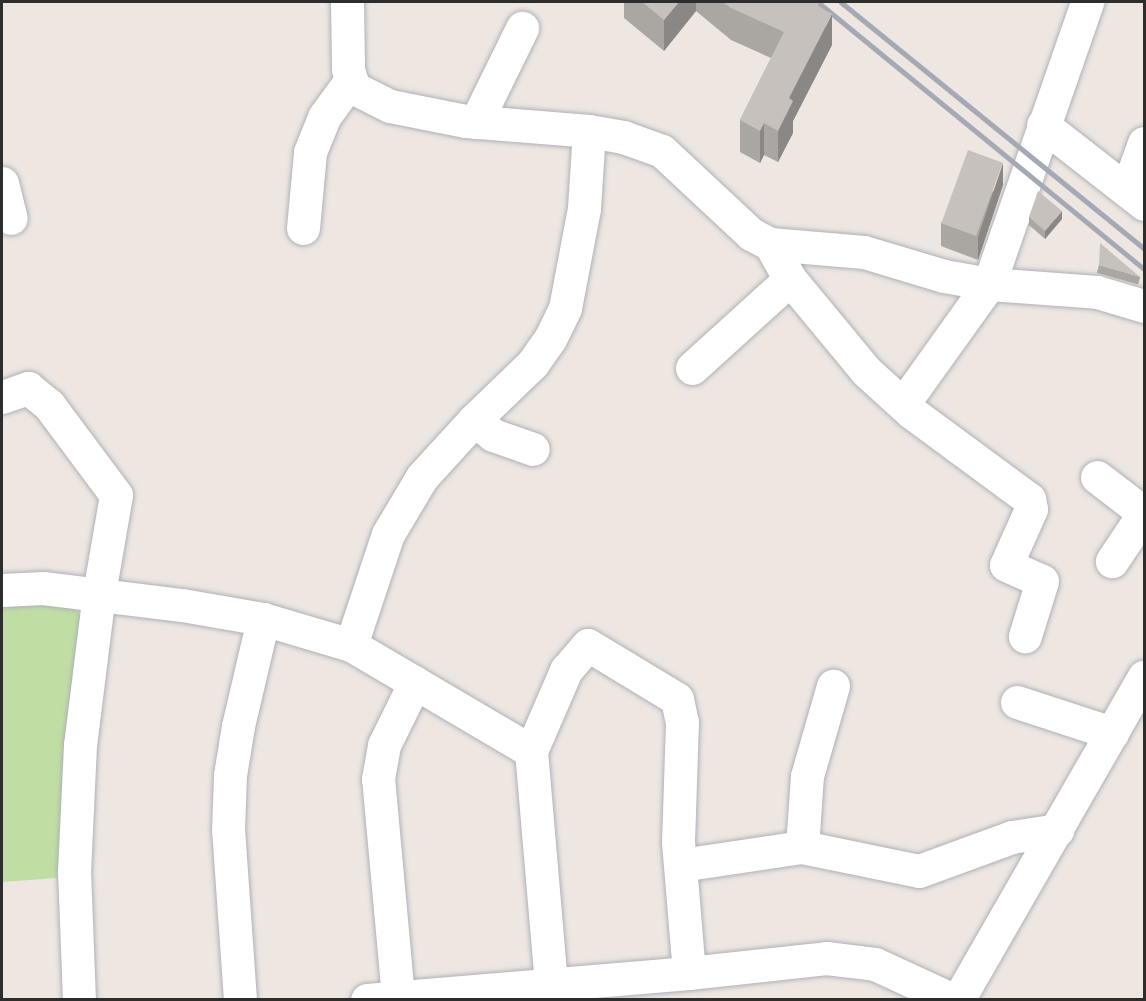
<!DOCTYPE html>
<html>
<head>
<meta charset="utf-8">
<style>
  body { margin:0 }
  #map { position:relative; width:1146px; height:1001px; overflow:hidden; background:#ede6e1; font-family:Overpass,sans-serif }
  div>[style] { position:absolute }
  .green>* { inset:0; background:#c0dea4 }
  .roads { filter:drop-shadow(0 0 2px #aeb1b8) drop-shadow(0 0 2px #aeb1b8) }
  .minor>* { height:33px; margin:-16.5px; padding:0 16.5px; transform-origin:16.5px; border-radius:16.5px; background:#fff }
  .rail>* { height:4.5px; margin:-2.25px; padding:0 2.25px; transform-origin:2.25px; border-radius:2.25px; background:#a4a9b5 }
  .wall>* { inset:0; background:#aaa6a2; transform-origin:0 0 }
  .shaded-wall>* { inset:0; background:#8b8784 }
  .building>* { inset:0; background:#c6c1bc; transform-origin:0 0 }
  span { translate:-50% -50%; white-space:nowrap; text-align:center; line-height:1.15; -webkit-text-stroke:6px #fff; paint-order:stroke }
  .frame { position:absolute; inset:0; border:3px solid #2d2d2d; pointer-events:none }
</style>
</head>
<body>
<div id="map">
  <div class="green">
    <i style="clip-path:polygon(66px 596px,81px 617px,57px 878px,2px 882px,2px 600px)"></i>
  </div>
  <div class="roads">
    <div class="minor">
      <i style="left:347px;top:2px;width:67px;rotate:89.1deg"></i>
      <i style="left:348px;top:69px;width:11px;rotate:75deg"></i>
      <i style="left:351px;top:80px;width:9px;rotate:69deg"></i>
      <i style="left:354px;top:88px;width:40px;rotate:26.6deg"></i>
      <i style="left:390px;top:106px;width:77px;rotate:11.2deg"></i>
      <i style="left:466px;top:121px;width:123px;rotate:4.6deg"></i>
      <i style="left:589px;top:131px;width:35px;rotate:10deg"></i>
      <i style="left:623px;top:137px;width:41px;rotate:19.7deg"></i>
      <i style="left:662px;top:151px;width:122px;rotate:43deg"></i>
      <i style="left:751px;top:234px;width:21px;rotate:28deg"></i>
      <i style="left:770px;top:244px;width:94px;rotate:4.9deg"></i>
      <i style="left:864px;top:252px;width:84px;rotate:16.7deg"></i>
      <i style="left:944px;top:276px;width:46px;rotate:10.1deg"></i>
      <i style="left:989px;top:284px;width:108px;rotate:4.2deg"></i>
      <i style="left:1097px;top:292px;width:49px;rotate:16.6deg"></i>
      <i style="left:476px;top:122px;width:105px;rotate:-63.9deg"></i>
      <i style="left:1043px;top:125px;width:128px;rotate:38deg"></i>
      <i style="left:2px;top:183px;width:36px;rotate:76deg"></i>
      <i style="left:1127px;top:190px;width:50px;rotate:-70.1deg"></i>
      <i style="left:303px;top:228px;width:76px;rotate:-84.7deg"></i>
      <i style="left:310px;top:152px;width:38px;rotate:-68deg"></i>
      <i style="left:324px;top:117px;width:46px;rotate:-53.9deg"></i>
      <i style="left:770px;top:244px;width:40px;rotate:60.3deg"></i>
      <i style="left:790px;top:279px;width:119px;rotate:50.4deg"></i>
      <i style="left:866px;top:371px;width:61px;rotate:42.3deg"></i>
      <i style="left:911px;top:412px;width:147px;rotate:36.4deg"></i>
      <i style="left:1029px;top:499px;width:10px;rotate:79deg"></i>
      <i style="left:1031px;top:509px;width:61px;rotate:114.1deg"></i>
      <i style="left:1006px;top:565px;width:39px;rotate:24deg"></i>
      <i style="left:1042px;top:581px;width:58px;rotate:107.2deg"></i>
      <i style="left:692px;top:368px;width:132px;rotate:-42.2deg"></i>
      <i style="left:2px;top:397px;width:28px;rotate:-19deg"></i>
      <i style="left:28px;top:388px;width:27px;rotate:39deg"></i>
      <i style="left:49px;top:405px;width:112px;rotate:53.3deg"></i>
      <i style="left:116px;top:495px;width:99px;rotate:99.8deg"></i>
      <i style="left:99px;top:593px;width:153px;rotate:97.1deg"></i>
      <i style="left:80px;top:745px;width:125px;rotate:92.7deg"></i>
      <i style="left:74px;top:870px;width:130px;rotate:87.8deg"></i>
      <i style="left:903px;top:404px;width:148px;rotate:-54.4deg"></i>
      <i style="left:989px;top:284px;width:299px;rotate:-70.8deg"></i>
      <i style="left:474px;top:420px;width:24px;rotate:38deg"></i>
      <i style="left:493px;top:435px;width:42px;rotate:19.3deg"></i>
      <i style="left:1097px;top:477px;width:59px;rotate:37.5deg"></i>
      <i style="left:1144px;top:513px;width:58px;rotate:123.7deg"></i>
      <i style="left:2px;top:590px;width:41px;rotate:-2.8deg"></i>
      <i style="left:43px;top:588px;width:140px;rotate:7deg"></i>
      <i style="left:182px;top:605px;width:82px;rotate:9.8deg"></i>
      <i style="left:263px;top:619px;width:92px;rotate:16.5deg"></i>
      <i style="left:351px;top:645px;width:209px;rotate:30.5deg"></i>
      <i style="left:351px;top:645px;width:117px;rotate:-71.6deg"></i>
      <i style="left:388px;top:534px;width:66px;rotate:-59.2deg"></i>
      <i style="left:422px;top:477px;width:77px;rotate:-47.6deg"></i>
      <i style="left:474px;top:420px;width:82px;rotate:-44deg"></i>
      <i style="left:533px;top:363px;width:29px;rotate:-55deg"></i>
      <i style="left:550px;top:339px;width:34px;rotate:-64deg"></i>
      <i style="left:565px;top:308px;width:102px;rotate:-79.2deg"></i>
      <i style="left:584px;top:208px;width:77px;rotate:-86.3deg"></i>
      <i style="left:1017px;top:702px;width:100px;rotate:18.1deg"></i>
      <i style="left:802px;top:847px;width:71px;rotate:-86deg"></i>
      <i style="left:807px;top:776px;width:94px;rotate:-73.9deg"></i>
      <i style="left:681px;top:865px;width:122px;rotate:-8.5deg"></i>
      <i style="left:802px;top:847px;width:119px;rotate:11.6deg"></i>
      <i style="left:919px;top:871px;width:99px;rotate:-20.1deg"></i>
      <i style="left:1012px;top:837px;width:46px;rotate:-8.8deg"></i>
      <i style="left:551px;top:984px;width:234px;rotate:-94.9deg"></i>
      <i style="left:531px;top:751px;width:88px;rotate:-66.6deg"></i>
      <i style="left:566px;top:670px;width:33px;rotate:-49deg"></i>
      <i style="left:588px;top:645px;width:104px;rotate:31.2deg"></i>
      <i style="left:677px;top:699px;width:24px;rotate:78deg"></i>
      <i style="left:682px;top:722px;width:120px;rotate:91.9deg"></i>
      <i style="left:678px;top:842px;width:131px;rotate:85.2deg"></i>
      <i style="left:398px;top:997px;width:219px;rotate:-95.2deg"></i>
      <i style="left:378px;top:779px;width:35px;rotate:-80deg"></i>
      <i style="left:384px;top:745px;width:70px;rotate:-63.8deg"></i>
      <i style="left:240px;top:1000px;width:170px;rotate:-94deg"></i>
      <i style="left:228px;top:830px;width:55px;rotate:-87.9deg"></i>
      <i style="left:230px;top:775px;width:50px;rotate:-80.7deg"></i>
      <i style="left:238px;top:726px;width:110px;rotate:-76.8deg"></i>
      <i style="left:367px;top:1000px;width:323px;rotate:-4.8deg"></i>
      <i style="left:689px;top:973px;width:138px;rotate:-6.2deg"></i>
      <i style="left:826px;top:958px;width:49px;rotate:7deg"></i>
      <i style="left:875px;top:964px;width:86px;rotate:24.8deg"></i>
      <i style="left:958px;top:1000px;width:373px;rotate:-60.1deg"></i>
    </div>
  </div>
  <div class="rail">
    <i style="left:818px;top:2px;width:421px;rotate:39.3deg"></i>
    <i style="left:841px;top:2px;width:390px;rotate:39.1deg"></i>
  </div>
  <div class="wall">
    <i style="clip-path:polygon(624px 2px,819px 2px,819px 7px,832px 45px,793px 121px,793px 133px,778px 162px,764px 155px,760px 163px,740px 152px,740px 120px,771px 58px,731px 40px,696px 11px,664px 51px,624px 18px)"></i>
    <i style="clip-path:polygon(1003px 185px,978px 260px,941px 246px,941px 223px)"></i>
    <i style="clip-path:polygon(1029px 217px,1062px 219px,1045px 239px,1029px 225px)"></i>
    <i style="left:1099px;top:265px;width:43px;height:8px;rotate:16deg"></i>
  </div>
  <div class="shaded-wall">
    <i style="clip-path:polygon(679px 2px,696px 2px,696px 11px,664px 51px,664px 20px)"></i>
    <i style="clip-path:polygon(832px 14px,832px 45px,793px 121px,793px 133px,778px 162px,778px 131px,789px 98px)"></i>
    <i style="clip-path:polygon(764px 123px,764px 155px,760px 163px,760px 131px)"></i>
    <i style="clip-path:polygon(1003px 163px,1003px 185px,978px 260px,978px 237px)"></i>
    <i style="clip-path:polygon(1062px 211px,1062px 219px,1045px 239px,1045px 231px)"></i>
  </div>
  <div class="building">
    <i style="clip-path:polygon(642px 2px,679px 2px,664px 20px)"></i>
    <i style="clip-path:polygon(723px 2px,819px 2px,818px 6px,832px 14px,789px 98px,793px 101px,778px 131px,764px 123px,760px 131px,740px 120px,784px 32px,731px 8px)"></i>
    <i style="left:968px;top:150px;width:37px;height:78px;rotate:20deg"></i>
    <i style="clip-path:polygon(1038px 191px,1062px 211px,1045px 231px,1029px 217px)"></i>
    <i style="clip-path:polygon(1100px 243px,1140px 277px,1099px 265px)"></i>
  </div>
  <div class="frame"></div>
</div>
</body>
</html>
